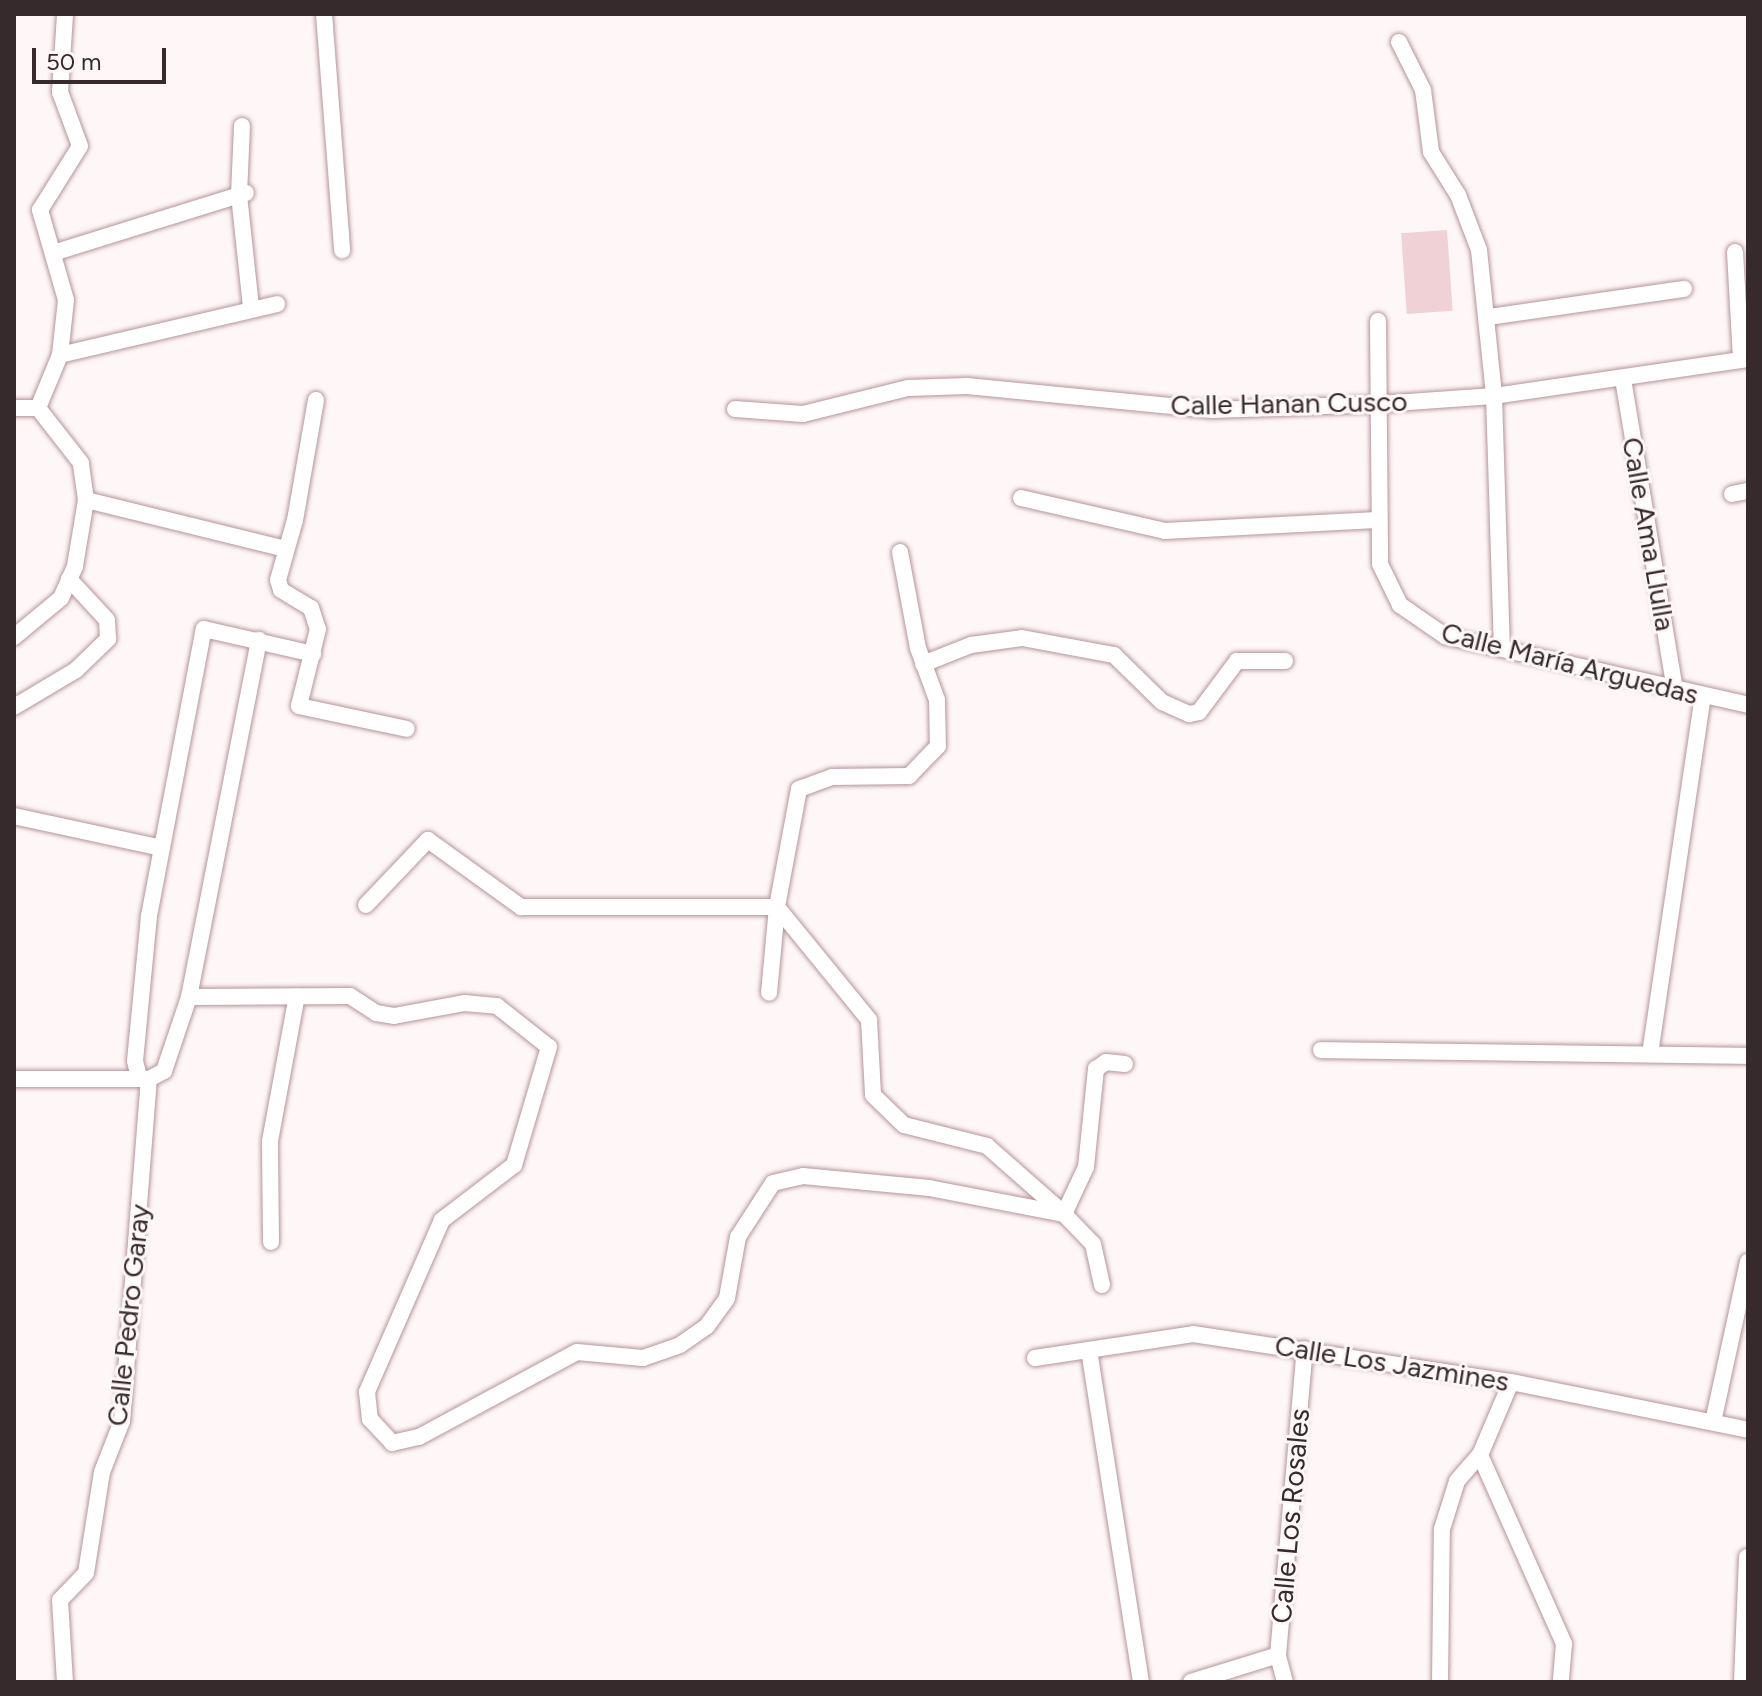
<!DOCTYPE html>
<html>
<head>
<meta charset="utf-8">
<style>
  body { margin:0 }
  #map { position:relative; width:1762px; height:1696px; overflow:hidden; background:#fef6f7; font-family:Figtree,sans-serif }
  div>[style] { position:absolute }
  .green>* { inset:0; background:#efd1d6; transform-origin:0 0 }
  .roads { filter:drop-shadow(0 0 2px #b59499) drop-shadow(0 0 2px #b59499) }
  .minor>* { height:16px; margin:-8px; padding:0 8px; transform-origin:8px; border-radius:8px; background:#fff }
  span { translate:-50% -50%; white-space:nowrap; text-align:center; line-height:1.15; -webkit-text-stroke:6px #fef6f7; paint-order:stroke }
  .street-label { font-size:28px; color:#372a2c }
  .frame { position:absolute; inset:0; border:16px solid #372a2c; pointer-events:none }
  .scale { position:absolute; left:32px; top:48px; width:134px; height:36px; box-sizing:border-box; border:4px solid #372a2c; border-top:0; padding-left:10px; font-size:24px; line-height:28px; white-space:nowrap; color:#372a2c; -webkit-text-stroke:6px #fef6f7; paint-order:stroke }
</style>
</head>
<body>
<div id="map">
  <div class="green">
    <i style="left:1447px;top:230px;width:81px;height:46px;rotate:86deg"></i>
  </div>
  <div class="roads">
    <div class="minor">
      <i style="left:324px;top:14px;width:237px;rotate:85.6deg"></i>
      <i style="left:1399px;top:42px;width:54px;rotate:63.4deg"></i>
      <i style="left:1423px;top:90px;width:63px;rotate:82.6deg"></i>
      <i style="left:1431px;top:152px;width:51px;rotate:57.9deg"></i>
      <i style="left:1458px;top:195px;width:59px;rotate:69.1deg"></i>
      <i style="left:1479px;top:250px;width:147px;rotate:84.1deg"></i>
      <i style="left:1494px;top:396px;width:250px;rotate:88.2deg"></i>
      <i style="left:242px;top:126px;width:69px;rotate:92.5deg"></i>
      <i style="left:239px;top:195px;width:114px;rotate:83.9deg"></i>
      <i style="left:1735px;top:252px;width:107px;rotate:86.8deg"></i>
      <i style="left:53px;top:253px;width:202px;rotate:-17.3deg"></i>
      <i style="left:1489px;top:317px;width:197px;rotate:-8.2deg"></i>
      <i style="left:1378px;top:321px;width:243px;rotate:89.5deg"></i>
      <i style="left:1380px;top:564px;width:46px;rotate:64deg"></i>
      <i style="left:1400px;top:605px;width:55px;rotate:34.6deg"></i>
      <i style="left:1445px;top:636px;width:311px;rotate:12.8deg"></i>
      <i style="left:60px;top:355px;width:223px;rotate:-13.2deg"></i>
      <i style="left:1623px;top:379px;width:314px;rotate:80.5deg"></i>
      <i style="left:316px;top:400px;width:122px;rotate:99.9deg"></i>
      <i style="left:295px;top:520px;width:62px;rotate:105.8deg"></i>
      <i style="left:278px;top:580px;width:10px;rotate:73deg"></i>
      <i style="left:281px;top:590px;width:35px;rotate:31deg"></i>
      <i style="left:311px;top:608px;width:22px;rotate:72deg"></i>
      <i style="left:318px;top:629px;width:79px;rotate:103.9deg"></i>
      <i style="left:299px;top:706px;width:110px;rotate:12deg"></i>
      <i style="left:14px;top:408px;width:24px"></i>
      <i style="left:38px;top:408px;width:57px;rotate:-67.5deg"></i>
      <i style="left:60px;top:355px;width:55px;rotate:-83.8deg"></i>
      <i style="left:66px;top:300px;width:94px;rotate:-106.1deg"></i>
      <i style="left:40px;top:210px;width:75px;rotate:-58deg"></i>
      <i style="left:80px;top:146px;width:58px;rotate:-110.3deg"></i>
      <i style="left:60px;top:92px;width:78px;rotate:-86.3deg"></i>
      <i style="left:735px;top:409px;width:68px;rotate:4.2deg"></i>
      <i style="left:803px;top:414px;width:108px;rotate:-13.9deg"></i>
      <i style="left:908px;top:388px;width:59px;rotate:-1.9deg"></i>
      <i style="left:967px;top:386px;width:247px;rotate:5.6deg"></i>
      <i style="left:1213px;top:410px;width:167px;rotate:-2.1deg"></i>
      <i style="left:1380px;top:404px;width:114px;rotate:-4deg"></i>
      <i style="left:1494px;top:396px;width:257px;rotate:-8.3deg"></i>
      <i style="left:1732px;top:494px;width:16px;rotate:-11deg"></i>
      <i style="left:1021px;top:498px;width:148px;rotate:12.9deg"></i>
      <i style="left:1165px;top:531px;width:212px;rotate:-3deg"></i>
      <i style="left:86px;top:500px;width:206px;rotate:13.8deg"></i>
      <i style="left:900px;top:552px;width:98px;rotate:79.4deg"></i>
      <i style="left:918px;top:648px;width:55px;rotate:69.9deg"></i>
      <i style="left:937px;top:700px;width:46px;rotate:88.8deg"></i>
      <i style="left:938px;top:746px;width:42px;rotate:134deg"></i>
      <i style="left:909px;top:776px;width:77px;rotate:179.3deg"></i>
      <i style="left:832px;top:777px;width:35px;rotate:160deg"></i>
      <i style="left:799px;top:789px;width:120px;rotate:100.6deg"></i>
      <i style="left:777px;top:907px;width:146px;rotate:50.8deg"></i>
      <i style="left:869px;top:1020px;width:75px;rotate:86.9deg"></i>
      <i style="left:873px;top:1095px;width:43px;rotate:44.1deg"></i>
      <i style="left:904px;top:1125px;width:86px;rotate:14.2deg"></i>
      <i style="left:987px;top:1146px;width:103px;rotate:41.4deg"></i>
      <i style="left:1064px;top:1214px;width:52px;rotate:-64.9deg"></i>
      <i style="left:1086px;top:1167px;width:99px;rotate:-84.2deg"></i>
      <i style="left:1096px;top:1069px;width:12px;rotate:-35deg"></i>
      <i style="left:1106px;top:1062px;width:19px;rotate:6deg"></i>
      <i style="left:14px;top:637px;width:61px;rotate:-39.7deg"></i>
      <i style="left:61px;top:598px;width:35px;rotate:-66deg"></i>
      <i style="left:75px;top:566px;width:67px;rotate:-80.5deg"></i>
      <i style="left:86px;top:500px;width:37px;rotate:-98deg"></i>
      <i style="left:81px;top:463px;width:70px;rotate:-128deg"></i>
      <i style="left:923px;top:664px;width:52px;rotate:-21.6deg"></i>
      <i style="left:971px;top:645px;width:51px;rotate:-7.8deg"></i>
      <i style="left:1022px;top:638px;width:94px;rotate:10.5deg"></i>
      <i style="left:1114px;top:655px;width:67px;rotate:44.4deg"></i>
      <i style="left:1162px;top:702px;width:30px;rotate:24deg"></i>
      <i style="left:1189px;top:714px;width:10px;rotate:-11deg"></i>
      <i style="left:1199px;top:712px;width:64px;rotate:-53.3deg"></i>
      <i style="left:1237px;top:661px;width:48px"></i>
      <i style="left:14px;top:707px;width:72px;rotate:-30.8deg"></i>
      <i style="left:76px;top:670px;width:45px;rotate:-44.1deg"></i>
      <i style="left:108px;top:639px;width:19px;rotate:-93deg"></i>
      <i style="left:107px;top:620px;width:56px;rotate:-132.8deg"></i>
      <i style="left:14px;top:816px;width:151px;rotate:12.2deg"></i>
      <i style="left:366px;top:905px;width:90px;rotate:-46.4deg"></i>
      <i style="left:428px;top:840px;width:115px;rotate:35.8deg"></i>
      <i style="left:521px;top:907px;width:256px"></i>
      <i style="left:777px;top:907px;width:86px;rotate:95.3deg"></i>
      <i style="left:189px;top:997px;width:161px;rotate:-0.4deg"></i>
      <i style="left:350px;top:996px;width:31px;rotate:33deg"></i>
      <i style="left:376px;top:1013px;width:18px;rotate:9deg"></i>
      <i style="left:394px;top:1016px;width:71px;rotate:-10.5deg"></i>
      <i style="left:464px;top:1003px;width:33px;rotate:5deg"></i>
      <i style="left:497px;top:1006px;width:66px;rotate:38.3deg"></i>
      <i style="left:549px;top:1047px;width:123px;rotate:106.5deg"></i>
      <i style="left:514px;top:1165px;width:91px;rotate:142.6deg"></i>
      <i style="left:442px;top:1220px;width:188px;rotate:113.6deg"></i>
      <i style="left:367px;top:1392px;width:27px;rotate:84deg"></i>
      <i style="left:370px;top:1419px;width:33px;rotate:47deg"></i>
      <i style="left:392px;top:1443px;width:28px;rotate:-13deg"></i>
      <i style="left:419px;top:1437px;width:179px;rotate:-28.3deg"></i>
      <i style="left:577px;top:1352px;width:66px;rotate:5.2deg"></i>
      <i style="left:643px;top:1358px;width:39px;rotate:-19deg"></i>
      <i style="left:680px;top:1345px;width:33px;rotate:-35deg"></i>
      <i style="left:707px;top:1326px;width:34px;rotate:-54deg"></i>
      <i style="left:727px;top:1298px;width:62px;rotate:-79.8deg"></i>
      <i style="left:738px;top:1237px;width:64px;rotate:-57.1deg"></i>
      <i style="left:773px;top:1183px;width:31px;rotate:-13deg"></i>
      <i style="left:803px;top:1176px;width:127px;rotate:5.4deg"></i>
      <i style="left:929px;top:1188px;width:137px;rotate:10.9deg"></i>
      <i style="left:1064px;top:1214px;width:42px;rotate:46deg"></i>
      <i style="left:1093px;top:1244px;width:42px;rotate:77.6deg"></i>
      <i style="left:1321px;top:1050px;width:427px;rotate:0.8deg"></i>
      <i style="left:1650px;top:1054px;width:361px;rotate:-81.6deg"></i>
      <i style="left:139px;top:1077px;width:16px;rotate:-104deg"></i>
      <i style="left:135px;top:1061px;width:146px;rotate:-84.5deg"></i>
      <i style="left:149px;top:916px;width:292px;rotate:-79.2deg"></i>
      <i style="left:204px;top:629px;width:112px;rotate:12.9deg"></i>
      <i style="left:14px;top:1079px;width:135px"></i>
      <i style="left:149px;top:1079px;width:17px;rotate:-28deg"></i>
      <i style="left:164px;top:1071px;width:78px;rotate:-71.3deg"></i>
      <i style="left:189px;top:997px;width:364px;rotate:-78.9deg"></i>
      <i style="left:271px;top:1242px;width:101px;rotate:-90.6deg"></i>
      <i style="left:270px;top:1141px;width:147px;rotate:-79.5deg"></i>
      <i style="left:1089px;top:1350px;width:336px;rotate:81.1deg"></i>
      <i style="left:1035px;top:1358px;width:160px;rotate:-8.6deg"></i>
      <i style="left:1193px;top:1334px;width:322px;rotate:8.6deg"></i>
      <i style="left:1511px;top:1382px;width:242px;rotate:11.4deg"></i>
      <i style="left:1713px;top:1422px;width:164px;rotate:-77.7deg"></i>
      <i style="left:1480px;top:1455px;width:207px;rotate:66deg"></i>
      <i style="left:1564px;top:1644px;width:38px;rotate:95deg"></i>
      <i style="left:65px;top:1682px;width:82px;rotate:-93.5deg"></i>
      <i style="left:60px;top:1600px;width:37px;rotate:-46deg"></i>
      <i style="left:86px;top:1573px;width:102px;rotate:-81deg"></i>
      <i style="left:102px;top:1472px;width:55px;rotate:-68.6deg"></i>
      <i style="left:122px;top:1421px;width:343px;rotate:-85.5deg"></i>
      <i style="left:1191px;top:1682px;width:91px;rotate:-17.2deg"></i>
      <i style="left:1285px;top:1682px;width:28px;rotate:-105deg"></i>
      <i style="left:1278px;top:1655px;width:307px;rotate:-85deg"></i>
      <i style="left:1440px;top:1682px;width:153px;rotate:-89.3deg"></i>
      <i style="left:1442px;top:1529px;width:50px;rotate:-72.6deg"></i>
      <i style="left:1457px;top:1481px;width:35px;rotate:-49deg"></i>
      <i style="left:1480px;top:1455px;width:79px;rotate:-67deg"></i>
      <i style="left:1742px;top:1682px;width:125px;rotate:-87.7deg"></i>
    </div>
  </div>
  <div class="street-label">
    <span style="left:1289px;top:403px;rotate:-1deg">Calle Hanan Cusco</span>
    <span style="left:1649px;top:534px;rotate:80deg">Calle Ama Llulla</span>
    <span style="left:1570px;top:663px;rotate:14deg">Calle María Arguedas</span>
    <span style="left:128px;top:1315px;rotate:-84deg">Calle Pedro Garay</span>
    <span style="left:1392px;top:1363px;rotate:9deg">Calle Los Jazmines</span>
    <span style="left:1290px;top:1516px;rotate:-85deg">Calle Los Rosales</span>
  </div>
  <div class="frame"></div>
  <div class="scale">50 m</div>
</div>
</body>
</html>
